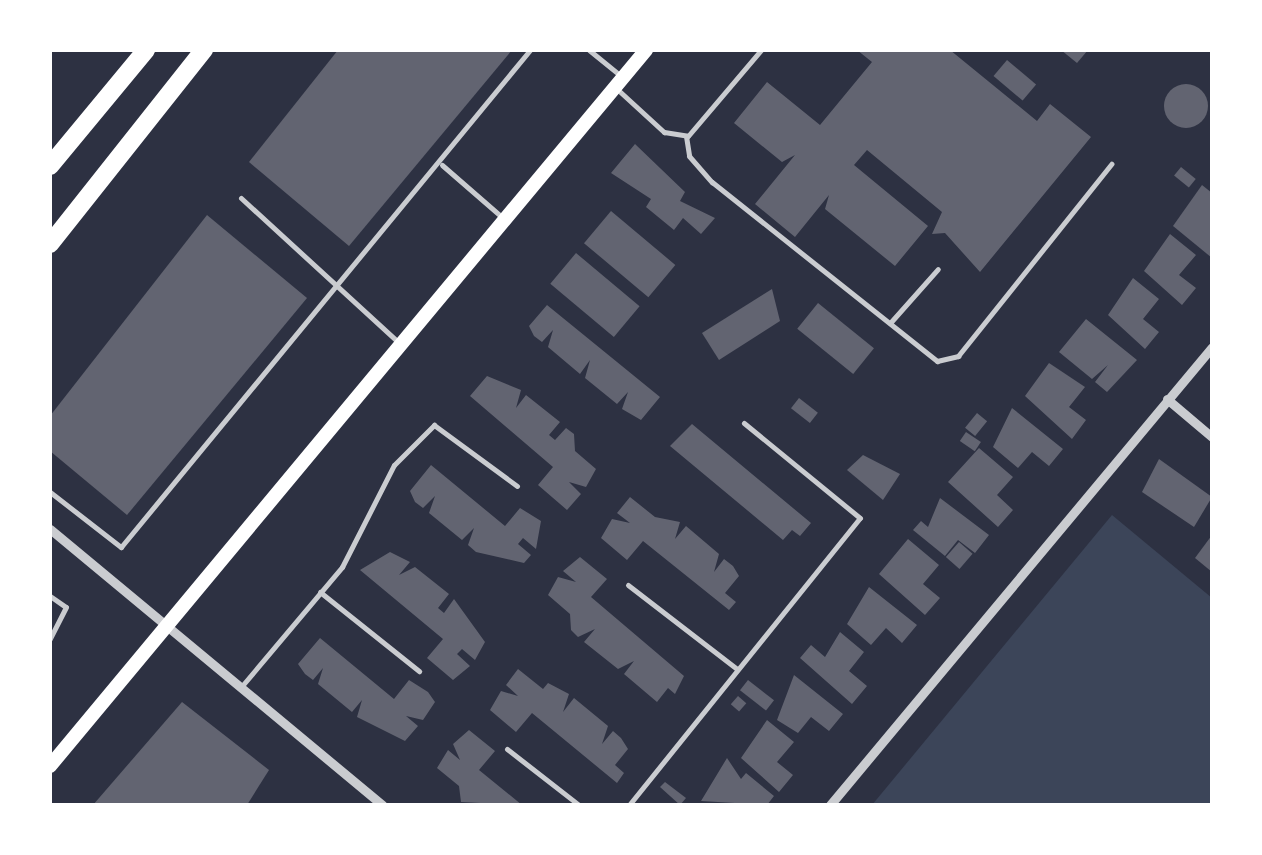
<!DOCTYPE html>
<html>
<head>
<meta charset="utf-8">
<style>
  body { margin:0 }
  #map { position:relative; width:1262px; height:855px; overflow:hidden; background:#2d3142; font-family:Georgia,serif }
  div>[style] { position:absolute }
  .green>* { inset:0; background:#3c4559 }
  .building>* { inset:0; background:#626471; transform-origin:0 0 }
  .round { border-radius:50% }
  .service>* { height:5px; margin:-2.5px; padding:0 2.5px; transform-origin:2.5px; border-radius:2.5px; background:#caccd0 }
  .minor>* { height:9px; margin:-4.5px; padding:0 4.5px; transform-origin:4.5px; border-radius:4.5px; background:#caccd0 }
  .primary>* { height:14px; margin:-7px; padding:0 7px; transform-origin:7px; border-radius:7px; background:#fff }
  .motorway>* { height:18px; margin:-9px; padding:0 9px; transform-origin:9px; border-radius:9px; background:#fff }
  span { translate:-50% -50%; white-space:nowrap; text-align:center; line-height:1.15; -webkit-text-stroke:8px #fff; paint-order:stroke }
  .frame { position:absolute; inset:0; border:52px solid #fff; pointer-events:none }
</style>
</head>
<body>
<div id="map">
  <div class="green">
    <i style="clip-path:polygon(1112px 515px,1212px 598px,1212px 805px,872px 805px)"></i>
  </div>
  <div class="building">
    <i style="clip-path:polygon(338px 50px,512px 50px,349px 246px,249px 162px)"></i>
    <i style="clip-path:polygon(857px 50px,950px 50px,1037px 121px,1050px 104px,1091px 137px,980px 272px,945px 233px,932px 234px,942px 212px,867px 150px,854px 165px,928px 226px,895px 266px,825px 209px,829px 195px,795px 237px,755px 204px,795px 155px,782px 162px,734px 123px,767px 82px,820px 125px,872px 62px)"></i>
    <i style="clip-path:polygon(1061px 50px,1088px 50px,1077px 63px)"></i>
    <i style="left:1007px;top:60px;width:38px;height:21px;rotate:40deg"></i>
    <i class="round" style="left:1164px;top:84px;width:44px;height:44px"></i>
    <i style="clip-path:polygon(635px 144px,685px 192px,680px 201px,715px 218px,701px 234px,683px 218px,674px 230px,646px 207px,651px 199px,611px 173px)"></i>
    <i style="left:1181px;top:167px;width:19px;height:11px;rotate:39deg"></i>
    <i style="clip-path:polygon(1202px 185px,1212px 193px,1212px 258px,1173px 226px)"></i>
    <i style="left:611px;top:211px;width:84px;height:42px;rotate:40deg"></i>
    <i style="clip-path:polygon(207px 215px,307px 298px,127px 515px,50px 451px,50px 416px)"></i>
    <i style="clip-path:polygon(1170px 234px,1196px 255px,1179px 275px,1196px 288px,1182px 305px,1144px 271px)"></i>
    <i style="left:576px;top:253px;width:83px;height:40px;rotate:40deg"></i>
    <i style="clip-path:polygon(1133px 278px,1159px 299px,1143px 319px,1159px 332px,1145px 349px,1108px 315px)"></i>
    <i style="clip-path:polygon(772px 289px,780px 321px,719px 360px,702px 333px)"></i>
    <i style="left:818px;top:303px;width:72px;height:33px;rotate:39deg"></i>
    <i style="clip-path:polygon(547px 305px,660px 397px,641px 420px,622px 409px,628px 392px,617px 404px,585px 378px,590px 360px,580px 374px,548px 347px,553px 330px,542px 342px,534px 336px,529px 326px)"></i>
    <i style="clip-path:polygon(1086px 319px,1137px 360px,1107px 392px,1095px 382px,1108px 365px,1092px 379px,1059px 352px)"></i>
    <i style="clip-path:polygon(1049px 363px,1085px 387px,1069px 407px,1086px 420px,1072px 439px,1025px 396px)"></i>
    <i style="clip-path:polygon(487px 376px,521px 390px,516px 408px,526px 395px,560px 422px,549px 435px,555px 440px,566px 428px,574px 434px,575px 451px,596px 469px,586px 487px,569px 482px,581px 494px,567px 510px,538px 485px,553px 467px,470px 396px)"></i>
    <i style="left:799px;top:398px;width:24px;height:13px;rotate:38deg"></i>
    <i style="clip-path:polygon(1012px 408px,1063px 449px,1049px 466px,1032px 452px,1018px 468px,993px 447px)"></i>
    <i style="left:977px;top:413px;width:13px;height:19px;rotate:39deg"></i>
    <i style="clip-path:polygon(692px 424px,811px 523px,800px 536px,792px 530px,783px 540px,670px 446px)"></i>
    <i style="left:966px;top:432px;width:18px;height:11px;rotate:34deg"></i>
    <i style="clip-path:polygon(979px 448px,1013px 477px,997px 495px,1013px 510px,998px 527px,948px 482px)"></i>
    <i style="clip-path:polygon(863px 455px,900px 474px,883px 500px,847px 470px)"></i>
    <i style="clip-path:polygon(1159px 459px,1212px 497px,1194px 527px,1142px 492px)"></i>
    <i style="clip-path:polygon(431px 465px,505px 526px,520px 508px,541px 521px,536px 549px,523px 538px,518px 544px,531px 555px,524px 563px,476px 552px,468px 545px,474px 528px,462px 540px,429px 513px,435px 496px,423px 508px,415px 502px,410px 491px)"></i>
    <i style="clip-path:polygon(630px 497px,655px 517px,680px 522px,675px 539px,686px 526px,719px 554px,714px 572px,724px 559px,733px 566px,739px 576px,725px 593px,736px 602px,729px 610px,643px 541px,627px 560px,601px 538px,612px 519px,630px 523px,617px 513px)"></i>
    <i style="clip-path:polygon(940px 498px,989px 535px,975px 553px,958px 540px,945px 556px,913px 530px,921px 521px,928px 527px)"></i>
    <i style="clip-path:polygon(1212px 535px,1212px 572px,1195px 558px)"></i>
    <i style="clip-path:polygon(908px 539px,939px 565px,923px 584px,940px 598px,925px 615px,879px 574px)"></i>
    <i style="left:959px;top:542px;width:18px;height:20px;rotate:41deg"></i>
    <i style="clip-path:polygon(390px 552px,410px 562px,399px 575px,415px 567px,449px 594px,438px 608px,444px 613px,454px 599px,485px 642px,475px 660px,462px 649px,457px 654px,470px 666px,453px 680px,427px 658px,443px 639px,360px 570px)"></i>
    <i style="clip-path:polygon(580px 557px,607px 579px,591px 597px,684px 676px,675px 694px,668px 688px,657px 702px,624px 674px,634px 661px,618px 669px,584px 642px,595px 629px,578px 637px,571px 630px,570px 614px,548px 595px,558px 577px,576px 582px,563px 571px)"></i>
    <i style="clip-path:polygon(869px 587px,917px 625px,902px 643px,886px 628px,871px 645px,847px 624px)"></i>
    <i style="clip-path:polygon(840px 632px,864px 652px,849px 671px,867px 686px,852px 704px,800px 658px,811px 645px,825px 657px)"></i>
    <i style="clip-path:polygon(320px 638px,394px 699px,409px 680px,428px 692px,435px 702px,423px 720px,406px 716px,418px 726px,405px 741px,357px 717px,362px 700px,352px 712px,318px 684px,323px 668px,313px 680px,305px 674px,298px 664px)"></i>
    <i style="clip-path:polygon(518px 669px,543px 689px,548px 683px,569px 694px,563px 712px,574px 698px,608px 726px,602px 744px,613px 731px,621px 738px,628px 749px,615px 765px,624px 773px,617px 783px,532px 713px,516px 732px,490px 710px,501px 691px,518px 696px,506px 685px)"></i>
    <i style="clip-path:polygon(794px 675px,843px 714px,829px 731px,811px 717px,798px 733px,777px 720px)"></i>
    <i style="left:748px;top:680px;width:33px;height:13px;rotate:38deg"></i>
    <i style="left:738px;top:696px;width:11px;height:11px;rotate:41deg"></i>
    <i style="clip-path:polygon(182px 702px,269px 770px,247px 805px,93px 805px)"></i>
    <i style="clip-path:polygon(767px 720px,794px 742px,777px 762px,793px 775px,779px 792px,741px 758px)"></i>
    <i style="clip-path:polygon(469px 730px,495px 751px,479px 770px,522px 805px,461px 802px,459px 786px,437px 768px,448px 750px,460px 760px,453px 744px)"></i>
    <i style="clip-path:polygon(727px 758px,741px 779px,746px 773px,774px 796px,767px 805px,701px 801px)"></i>
    <i style="clip-path:polygon(665px 782px,686px 798px,680px 805px,660px 787px)"></i>
  </div>
  <div class="service">
    <i style="left:589px;top:50px;width:41px;rotate:39.1deg"></i>
    <i style="left:617px;top:89px;width:64px;rotate:42.5deg"></i>
    <i style="left:664px;top:132px;width:24px;rotate:9deg"></i>
    <i style="left:688px;top:136px;width:113px;rotate:-49.7deg"></i>
    <i style="left:686px;top:136px;width:20px;rotate:81deg"></i>
    <i style="left:689px;top:156px;width:35px;rotate:49deg"></i>
    <i style="left:712px;top:182px;width:288px;rotate:38.5deg"></i>
    <i style="left:937px;top:361px;width:22px;rotate:-13deg"></i>
    <i style="left:958px;top:356px;width:246px;rotate:-51.4deg"></i>
    <i style="left:442px;top:165px;width:81px;rotate:41deg"></i>
    <i style="left:241px;top:198px;width:214px;rotate:42.5deg"></i>
    <i style="left:890px;top:323px;width:72px;rotate:-48.4deg"></i>
    <i style="left:50px;top:492px;width:90px;rotate:37.8deg"></i>
    <i style="left:121px;top:547px;width:644px;rotate:-50.55deg"></i>
    <i style="left:628px;top:585px;width:138px;rotate:37.6deg"></i>
    <i style="left:320px;top:592px;width:127px;rotate:38.6deg"></i>
    <i style="left:50px;top:596px;width:19px;rotate:35deg"></i>
    <i style="left:66px;top:607px;width:36px;rotate:117deg"></i>
    <i style="left:241px;top:687px;width:157px;rotate:-49.9deg"></i>
    <i style="left:342px;top:567px;width:114px;rotate:-63deg"></i>
    <i style="left:394px;top:465px;width:57px;rotate:-45deg"></i>
    <i style="left:434px;top:425px;width:103px;rotate:36.3deg"></i>
    <i style="left:507px;top:749px;width:91px;rotate:37.9deg"></i>
    <i style="left:629px;top:805px;width:368px;rotate:-51.2deg"></i>
    <i style="left:860px;top:518px;width:150px;rotate:-140.7deg"></i>
  </div>
  <div class="minor">
    <i style="left:1167px;top:399px;width:59px;rotate:40.2deg"></i>
    <i style="left:50px;top:529px;width:432px;rotate:39.7deg"></i>
    <i style="left:830px;top:805px;width:596px;rotate:-50.17deg"></i>
  </div>
  <div class="primary">
    <i style="left:50px;top:766px;width:932px;rotate:-50.23deg"></i>
  </div>
  <div class="motorway">
    <i style="left:50px;top:166px;width:151px;rotate:-50.4deg"></i>
    <i style="left:50px;top:244px;width:248px;rotate:-51.6deg"></i>
  </div>
  <div class="frame"></div>
</div>
</body>
</html>
